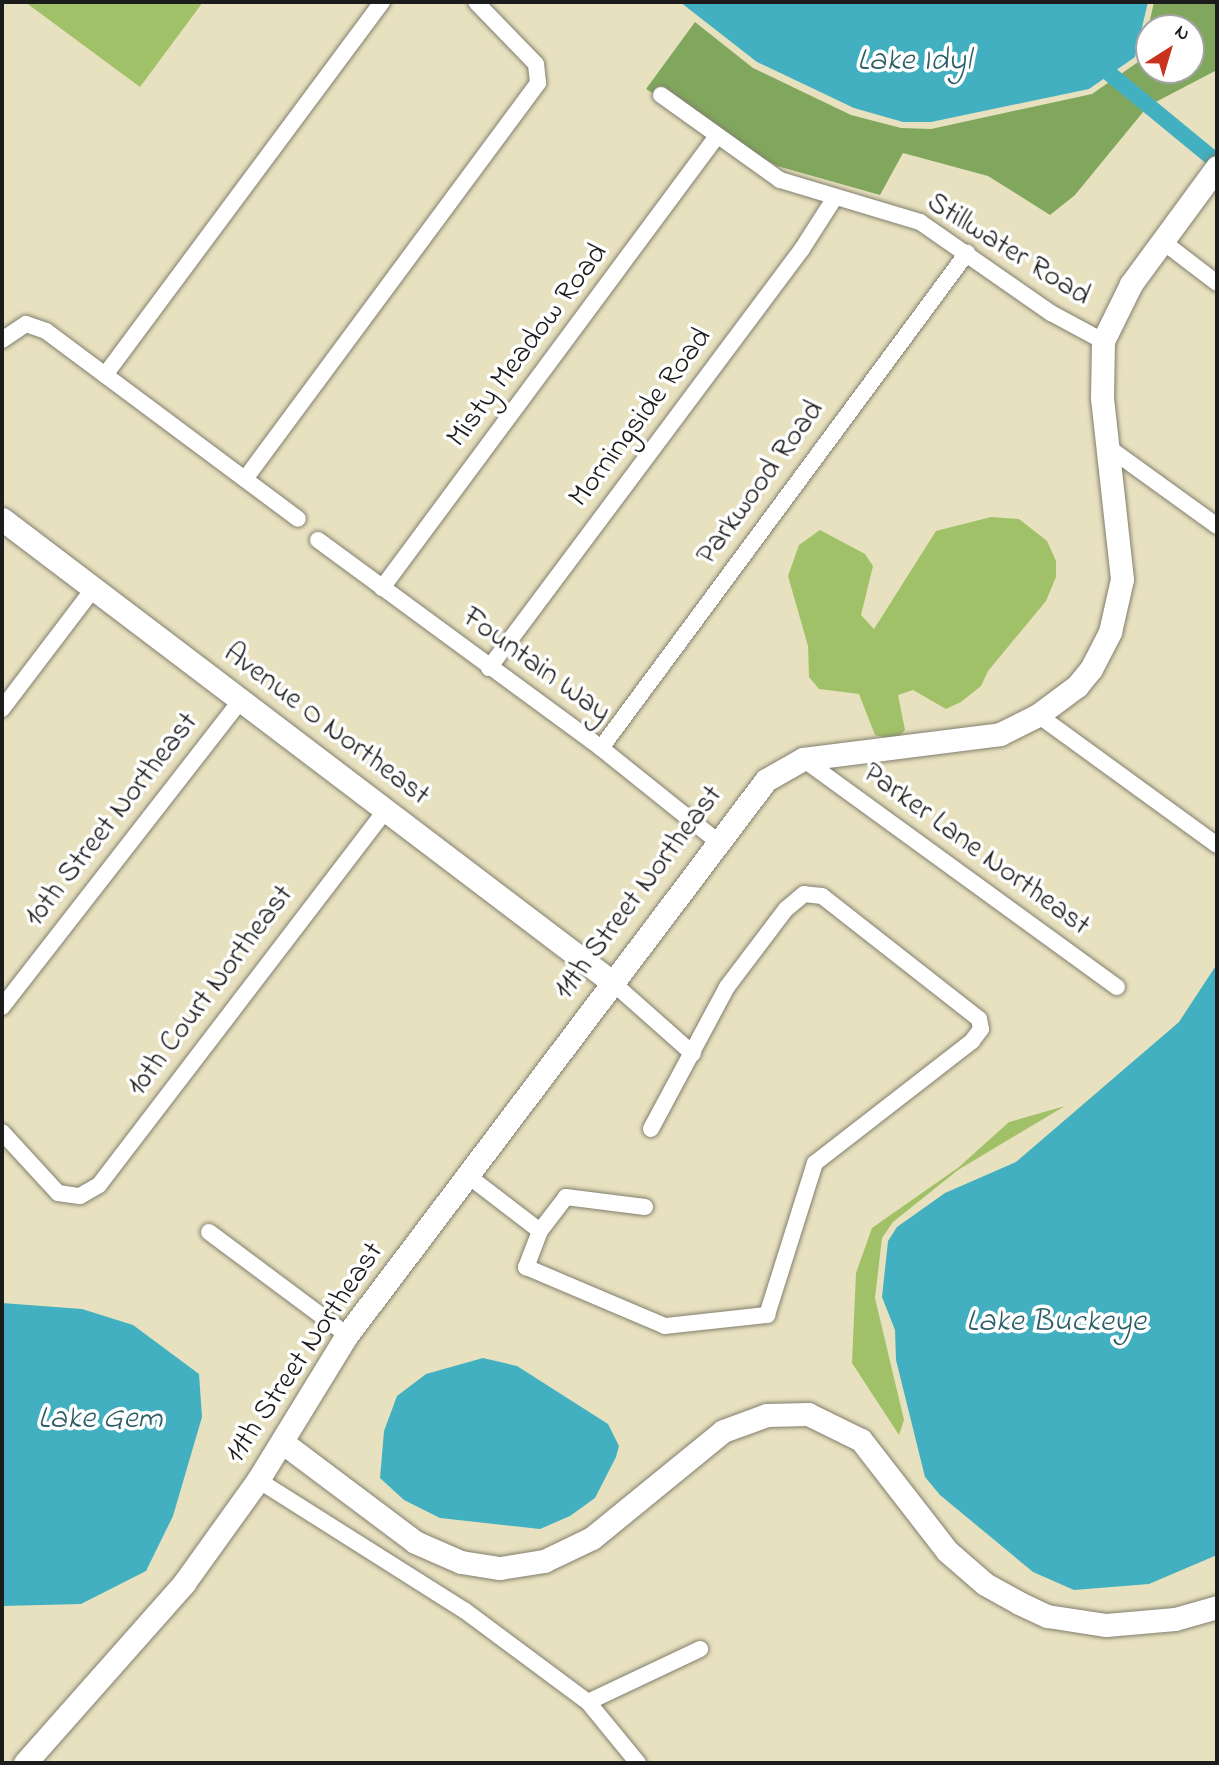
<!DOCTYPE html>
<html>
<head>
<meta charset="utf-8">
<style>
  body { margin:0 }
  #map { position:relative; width:1219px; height:1765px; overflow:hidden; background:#e8e1bf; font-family:"Indie Flower",sans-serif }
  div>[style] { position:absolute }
  .green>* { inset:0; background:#a1c169 }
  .forest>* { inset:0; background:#80a75d }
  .water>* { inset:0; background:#42b0c0 }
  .canal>* { height:16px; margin:-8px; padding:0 8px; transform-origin:8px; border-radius:8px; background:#42b0c0 }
  .roads { filter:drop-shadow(0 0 2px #827e6e) drop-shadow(0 0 2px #827e6e) }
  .street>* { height:16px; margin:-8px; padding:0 8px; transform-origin:8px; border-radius:8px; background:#fff }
  .secondary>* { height:23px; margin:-11.5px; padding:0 11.5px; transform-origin:11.5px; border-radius:11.5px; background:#fff }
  span { translate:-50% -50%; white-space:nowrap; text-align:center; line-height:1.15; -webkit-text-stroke:7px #fff; paint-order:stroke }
  .street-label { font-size:30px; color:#1c1c1c }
  .water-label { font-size:32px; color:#2d5f66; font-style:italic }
  .frame { position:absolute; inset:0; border:4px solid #1c1c1c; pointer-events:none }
  .north { position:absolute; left:1135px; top:14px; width:70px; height:70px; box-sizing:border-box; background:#fff; border:2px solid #a4a4a4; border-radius:50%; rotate:37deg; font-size:19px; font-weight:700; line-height:28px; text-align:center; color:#1c1c1c }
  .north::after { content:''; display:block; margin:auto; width:24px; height:32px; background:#c8321e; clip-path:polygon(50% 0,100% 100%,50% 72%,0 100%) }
</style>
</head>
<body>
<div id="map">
  <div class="green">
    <i style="clip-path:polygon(25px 2px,203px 2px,140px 87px)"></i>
    <i style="clip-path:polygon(991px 517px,1019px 519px,1047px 541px,1056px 561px,1056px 577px,1046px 601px,988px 671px,981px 686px,961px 702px,946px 709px,913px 690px,898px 695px,905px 730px,895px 740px,875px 735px,859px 694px,819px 689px,809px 677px,808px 646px,788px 576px,799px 545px,820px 530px,865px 554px,873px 566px,861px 615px,874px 629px,936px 531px)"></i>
    <i style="clip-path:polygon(1065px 1106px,958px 1170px,893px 1222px,882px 1238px,875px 1298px,904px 1420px,899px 1435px,852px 1363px,856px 1273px,872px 1228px,959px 1167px,1009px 1122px)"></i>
  </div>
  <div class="forest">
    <i style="clip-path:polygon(evenodd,1154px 2px,1217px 2px,1217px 70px,1148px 106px,1075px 195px,1050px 215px,988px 176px,903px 153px,880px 195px,777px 166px,646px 89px,695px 22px,753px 68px,851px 115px,901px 128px,931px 129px,1092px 94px,1141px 60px,1154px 2px,1149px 28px,1191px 28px,1191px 70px,1149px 70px,1149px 28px)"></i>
  </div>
  <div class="water">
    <i style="clip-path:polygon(680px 2px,1148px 2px,1135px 57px,1089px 89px,931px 122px,903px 122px,854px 108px,757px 62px)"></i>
    <i style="clip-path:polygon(1217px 964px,1217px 1555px,1149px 1584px,1074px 1590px,1033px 1572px,940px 1495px,925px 1477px,896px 1360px,895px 1330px,882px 1297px,888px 1241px,897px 1227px,945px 1193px,1016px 1162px,1179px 1022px)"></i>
    <i style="clip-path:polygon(2px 1303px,82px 1309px,133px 1325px,199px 1374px,202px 1417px,173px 1516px,146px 1571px,81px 1604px,2px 1606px)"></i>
    <i style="clip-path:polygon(483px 1358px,517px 1366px,608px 1424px,619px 1446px,616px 1457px,595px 1498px,570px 1516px,540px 1529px,440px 1518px,404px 1500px,380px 1478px,384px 1431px,397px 1396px,426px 1374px)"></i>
  </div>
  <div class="canal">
    <i style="left:1110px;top:74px;width:139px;rotate:39.4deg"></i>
  </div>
  <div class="roads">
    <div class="street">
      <i style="left:661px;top:95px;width:146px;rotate:35.5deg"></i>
      <i style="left:780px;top:180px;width:146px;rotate:16.7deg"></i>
      <i style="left:920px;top:222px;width:160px;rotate:34.8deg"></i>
      <i style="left:1051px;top:313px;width:59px;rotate:28.3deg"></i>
      <i style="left:1162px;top:241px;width:69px;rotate:37.4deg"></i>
      <i style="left:2px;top:340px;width:29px;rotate:-34deg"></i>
      <i style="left:26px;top:324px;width:21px;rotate:19deg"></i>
      <i style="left:46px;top:331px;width:314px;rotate:36.7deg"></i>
      <i style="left:105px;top:375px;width:465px;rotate:-53.4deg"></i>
      <i style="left:1109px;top:448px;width:133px;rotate:35.8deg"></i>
      <i style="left:245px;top:479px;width:493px;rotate:-53.5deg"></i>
      <i style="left:538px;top:83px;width:19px;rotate:-96deg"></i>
      <i style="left:536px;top:64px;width:86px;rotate:-134.1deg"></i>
      <i style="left:318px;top:540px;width:351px;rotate:36.3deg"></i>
      <i style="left:601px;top:748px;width:149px;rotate:38.7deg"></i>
      <i style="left:382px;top:588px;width:563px;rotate:-53.46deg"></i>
      <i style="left:489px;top:668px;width:523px;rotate:-53.24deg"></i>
      <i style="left:802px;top:249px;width:59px;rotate:-57.4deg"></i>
      <i style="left:2px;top:709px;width:152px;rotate:-52.8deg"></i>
      <i style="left:1038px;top:715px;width:221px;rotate:36deg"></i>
      <i style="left:601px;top:748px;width:616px;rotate:-53.52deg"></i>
      <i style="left:803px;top:759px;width:388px;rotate:36deg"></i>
      <i style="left:612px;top:982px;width:108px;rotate:41.6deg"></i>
      <i style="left:2px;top:1007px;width:388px;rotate:-52.1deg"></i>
      <i style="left:2px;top:1132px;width:83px;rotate:47.4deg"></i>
      <i style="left:58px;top:1193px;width:22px;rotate:8deg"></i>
      <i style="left:80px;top:1196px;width:22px;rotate:-30deg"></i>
      <i style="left:99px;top:1185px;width:471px;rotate:-52.6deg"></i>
      <i style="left:467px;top:1175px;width:92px;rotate:37.5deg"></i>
      <i style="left:645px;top:1207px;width:80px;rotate:-172.8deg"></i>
      <i style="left:566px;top:1197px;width:43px;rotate:127.4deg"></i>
      <i style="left:540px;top:1231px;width:39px;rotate:111deg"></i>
      <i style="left:526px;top:1267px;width:151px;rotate:23deg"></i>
      <i style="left:665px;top:1326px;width:103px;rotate:-6.2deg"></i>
      <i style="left:767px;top:1315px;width:159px;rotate:-72.5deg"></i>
      <i style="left:815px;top:1163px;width:199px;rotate:-37.8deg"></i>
      <i style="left:972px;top:1041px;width:15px;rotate:-53deg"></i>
      <i style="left:981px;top:1029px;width:10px;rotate:-101deg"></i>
      <i style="left:979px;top:1019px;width:199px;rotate:-141.9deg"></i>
      <i style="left:822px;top:896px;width:18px;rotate:-174deg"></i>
      <i style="left:804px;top:894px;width:23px;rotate:140deg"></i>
      <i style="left:786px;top:909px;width:98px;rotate:127.1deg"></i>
      <i style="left:727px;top:987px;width:161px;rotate:118.2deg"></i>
      <i style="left:209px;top:1232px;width:172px;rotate:36.7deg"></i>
      <i style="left:258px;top:1480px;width:244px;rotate:32.3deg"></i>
      <i style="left:464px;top:1610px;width:154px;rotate:36.6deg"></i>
      <i style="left:588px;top:1702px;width:124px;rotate:-25.3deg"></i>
      <i style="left:588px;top:1702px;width:79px;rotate:50.7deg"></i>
    </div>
    <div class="secondary">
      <i style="left:2px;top:519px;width:766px;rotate:37.2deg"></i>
      <i style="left:282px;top:1442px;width:166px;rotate:36.9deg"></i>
      <i style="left:415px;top:1542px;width:50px;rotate:23.5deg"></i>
      <i style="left:461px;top:1562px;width:39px;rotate:9deg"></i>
      <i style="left:500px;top:1568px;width:45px;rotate:-9deg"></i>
      <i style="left:544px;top:1561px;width:53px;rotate:-25.6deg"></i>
      <i style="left:592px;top:1538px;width:169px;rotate:-39.2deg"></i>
      <i style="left:723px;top:1431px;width:47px;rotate:-20deg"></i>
      <i style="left:767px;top:1415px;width:41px;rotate:-1.4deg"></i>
      <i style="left:808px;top:1414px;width:59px;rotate:26.1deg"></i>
      <i style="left:861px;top:1440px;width:140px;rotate:52.2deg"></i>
      <i style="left:947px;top:1551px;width:50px;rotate:41deg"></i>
      <i style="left:985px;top:1584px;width:39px;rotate:29deg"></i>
      <i style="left:1019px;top:1603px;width:31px;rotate:25deg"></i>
      <i style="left:1047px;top:1616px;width:60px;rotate:8.7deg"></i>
      <i style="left:1106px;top:1625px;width:69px;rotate:-5deg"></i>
      <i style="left:1175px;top:1619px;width:44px;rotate:-15.9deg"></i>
      <i style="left:25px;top:1763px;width:240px;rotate:-48.5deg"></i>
      <i style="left:184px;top:1583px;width:127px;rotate:-54.3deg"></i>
      <i style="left:258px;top:1480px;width:170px;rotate:-58.5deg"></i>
      <i style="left:347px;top:1335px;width:695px;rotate:-52.95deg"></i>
      <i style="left:766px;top:780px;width:43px;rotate:-29.6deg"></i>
      <i style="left:803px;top:759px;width:199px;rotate:-7.2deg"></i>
      <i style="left:1000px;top:734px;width:42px;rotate:-26.6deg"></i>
      <i style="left:1038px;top:715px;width:49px;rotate:-36.6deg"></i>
      <i style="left:1077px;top:686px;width:22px;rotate:-51deg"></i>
      <i style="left:1091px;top:669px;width:42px;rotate:-62.8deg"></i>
      <i style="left:1110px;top:632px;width:54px;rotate:-77.2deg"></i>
      <i style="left:1122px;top:579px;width:182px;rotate:-96.3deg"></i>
      <i style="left:1102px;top:398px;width:57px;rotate:-89deg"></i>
      <i style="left:1103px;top:341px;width:64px;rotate:-63.8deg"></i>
      <i style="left:1131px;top:284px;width:145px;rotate:-53.7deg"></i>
    </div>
  </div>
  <div class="street-label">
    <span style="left:1008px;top:250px;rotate:32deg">Stillwater Road</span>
    <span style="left:528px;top:346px;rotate:-53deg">Misty Meadow Road</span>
    <span style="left:641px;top:418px;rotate:-53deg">Morningside Road</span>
    <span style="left:761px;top:483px;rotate:-54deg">Parkwood Road</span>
    <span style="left:536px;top:666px;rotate:36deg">Fountain Way</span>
    <span style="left:326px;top:725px;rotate:37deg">Avenue O Northeast</span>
    <span style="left:112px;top:820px;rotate:-52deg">10th Street Northeast</span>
    <span style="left:976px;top:850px;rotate:36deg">Parker Lane Northeast</span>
    <span style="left:639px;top:893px;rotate:-53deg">11th Street Northeast</span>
    <span style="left:211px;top:991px;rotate:-53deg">10th Court Northeast</span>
    <span style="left:305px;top:1353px;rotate:-56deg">11th Street Northeast</span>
  </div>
  <div class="water-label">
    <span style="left:914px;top:62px">Lake Idyl</span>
    <span style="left:1056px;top:1323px">Lake Buckeye</span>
    <span style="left:100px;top:1420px">Lake Gem</span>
  </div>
  <div class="frame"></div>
  <div class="north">N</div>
</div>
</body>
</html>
